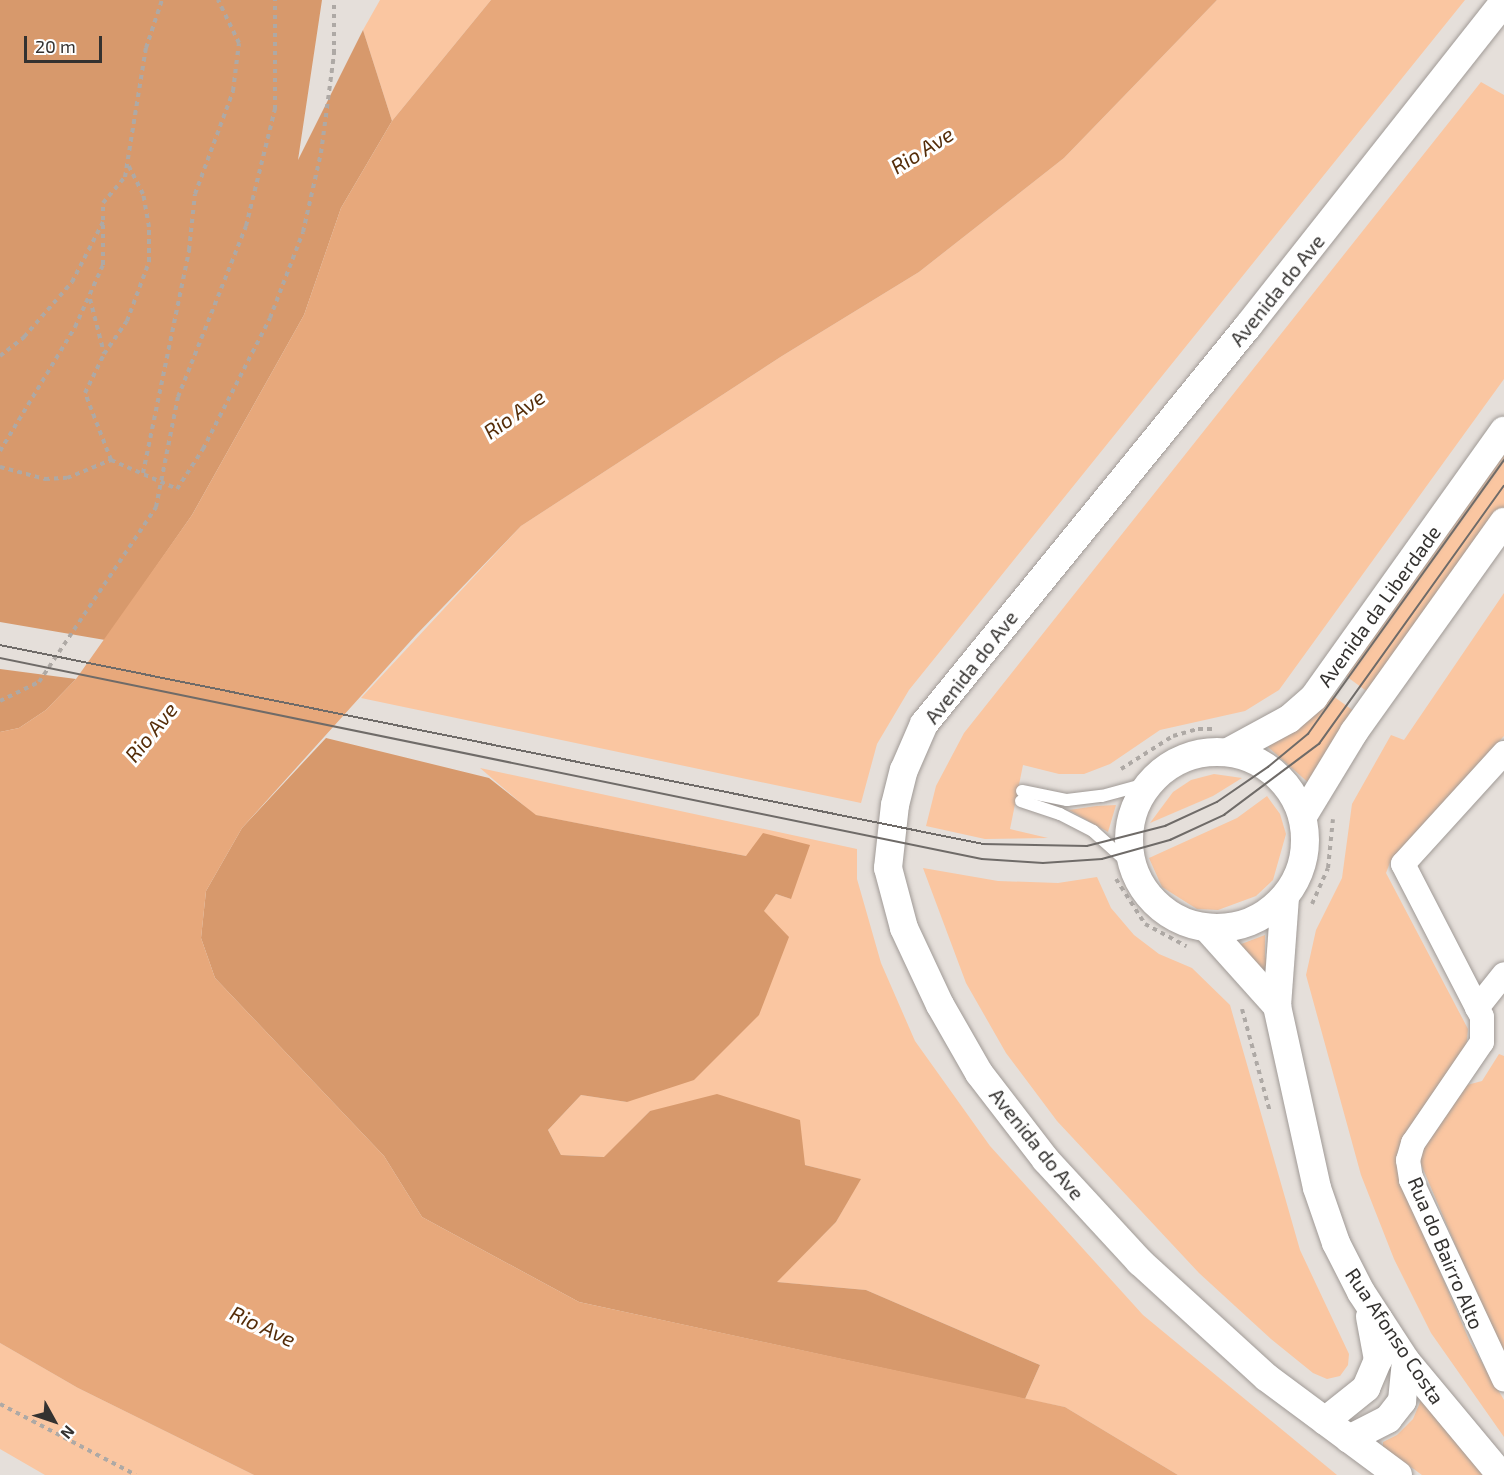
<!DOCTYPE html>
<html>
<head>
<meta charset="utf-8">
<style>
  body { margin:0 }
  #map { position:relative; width:1504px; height:1475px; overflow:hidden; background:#e5dfda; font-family:"Exo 2",sans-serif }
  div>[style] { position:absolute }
  .green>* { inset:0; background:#fac6a1 }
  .forest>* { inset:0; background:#d7996c }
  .water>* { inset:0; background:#e7a87b }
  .path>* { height:4px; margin-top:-2px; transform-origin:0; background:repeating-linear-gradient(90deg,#aea9a5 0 4.5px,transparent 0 9px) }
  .roads { filter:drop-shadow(0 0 2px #a09a96) drop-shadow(0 0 2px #a09a96) }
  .service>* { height:12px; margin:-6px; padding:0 6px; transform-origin:6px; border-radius:6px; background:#fff }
  .minor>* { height:24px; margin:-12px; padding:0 12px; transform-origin:12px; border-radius:12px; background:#fff }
  .tertiary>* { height:28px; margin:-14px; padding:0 14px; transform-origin:14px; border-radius:14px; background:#fff }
  .tertiary>.ring { margin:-14px; padding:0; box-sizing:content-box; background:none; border:28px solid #fff; border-radius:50% }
  .tram>* { height:1.5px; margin:-0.75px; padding:0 0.75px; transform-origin:0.75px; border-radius:0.75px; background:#6f6b68 }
  span { translate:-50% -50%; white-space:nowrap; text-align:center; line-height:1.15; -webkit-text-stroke:6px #fff; paint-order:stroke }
  .street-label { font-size:20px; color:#343230 }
  .water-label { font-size:21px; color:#552d09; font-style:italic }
  .north { position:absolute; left:24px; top:1391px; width:60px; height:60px; -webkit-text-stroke:4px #fff; paint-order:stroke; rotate:130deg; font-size:16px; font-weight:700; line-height:24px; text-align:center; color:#343230 }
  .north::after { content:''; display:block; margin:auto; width:21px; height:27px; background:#343230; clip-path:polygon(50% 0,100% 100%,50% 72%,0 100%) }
  .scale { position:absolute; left:24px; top:36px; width:78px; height:27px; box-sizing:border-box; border:3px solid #343230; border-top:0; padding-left:8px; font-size:18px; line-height:21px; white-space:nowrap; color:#343230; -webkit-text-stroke:4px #fff; paint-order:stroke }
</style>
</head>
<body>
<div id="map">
  <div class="green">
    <i style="clip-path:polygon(380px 0,491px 0,392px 121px,363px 30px)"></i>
    <i style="clip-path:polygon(1217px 0,1465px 0,909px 690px,877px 744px,861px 803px,361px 698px,521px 526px,782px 356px,919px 272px,1064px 158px)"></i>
    <i style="clip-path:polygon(1481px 82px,1504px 95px,1504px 379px,1279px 690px,1245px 711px,1160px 730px,1110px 764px,1084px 774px,1059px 774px,1023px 765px,1010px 829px,1048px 838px,985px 839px,926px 826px,936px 786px,964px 733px)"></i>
    <i style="clip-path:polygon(1504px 443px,1504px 509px,1372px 695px,1339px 671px)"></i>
    <i style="clip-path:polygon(1504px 593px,1504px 736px,1391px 860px,1386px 873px,1468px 1029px,1466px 1050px,1401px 1180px,1470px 1342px,1504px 1400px,1504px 1437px,1431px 1333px,1394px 1259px,1361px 1175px,1306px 975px,1316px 930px,1342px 878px,1352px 804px,1391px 735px,1404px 740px)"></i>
    <i style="clip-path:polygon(1326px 691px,1358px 714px,1311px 785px,1268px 747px)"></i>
    <i style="clip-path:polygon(480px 768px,857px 849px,857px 879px,881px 963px,915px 1041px,990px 1146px,1143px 1315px,1337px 1475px,1178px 1475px,1065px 1407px,1025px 1399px,1040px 1365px,866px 1290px,776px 1282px,836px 1222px,860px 1179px,805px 1165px,650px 1111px,605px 1157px,561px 1155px,548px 1130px,581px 1095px,627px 1102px,776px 894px,791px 899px,746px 856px,535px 815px)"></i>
    <i style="clip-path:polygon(1214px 774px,1242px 778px,1213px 796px,1150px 823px,1173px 792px,1191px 780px)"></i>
    <i style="clip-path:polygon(1267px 796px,1280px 814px,1286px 834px,1273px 880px,1256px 896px,1218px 910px,1197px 909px,1162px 887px,1149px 858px,1237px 818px)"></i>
    <i style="clip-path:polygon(1116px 805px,1108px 832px,1069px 810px,1096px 806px)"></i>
    <i style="clip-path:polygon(923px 868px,998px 881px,1058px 883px,1097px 877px,1111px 908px,1134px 935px,1159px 954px,1192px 968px,1230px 1005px,1300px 1250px,1349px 1354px,1348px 1365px,1340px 1376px,1327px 1379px,1313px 1373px,1271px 1339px,1199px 1273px,1057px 1121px,1006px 1053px,966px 983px)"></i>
    <i style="clip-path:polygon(1265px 935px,1265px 955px,1270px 980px,1236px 946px)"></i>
    <i style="clip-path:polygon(1499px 1054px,1504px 1056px,1504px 1360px,1418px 1157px,1467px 1085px,1482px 1081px)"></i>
    <i style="clip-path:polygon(0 1343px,78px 1388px,254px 1475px,45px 1475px,0 1449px)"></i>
    <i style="clip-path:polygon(1421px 1400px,1488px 1475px,1422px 1475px,1383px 1447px,1383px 1442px,1397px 1435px,1413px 1419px)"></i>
  </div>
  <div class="forest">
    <i style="clip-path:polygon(0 0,322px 0,298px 160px,363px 30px,392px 121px,341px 208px,304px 315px,192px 515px,105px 640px,0 622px)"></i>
    <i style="clip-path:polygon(0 669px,76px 679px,46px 710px,19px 728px,0 732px)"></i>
    <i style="clip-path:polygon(326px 738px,489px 778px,536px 815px,746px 856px,763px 833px,810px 845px,791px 899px,776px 894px,764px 911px,789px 937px,759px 1015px,694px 1080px,627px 1102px,581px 1095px,548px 1130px,561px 1155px,604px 1157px,650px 1111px,717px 1094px,800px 1120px,805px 1165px,861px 1179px,836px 1222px,777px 1282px,866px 1290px,1040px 1365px,1025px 1399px,579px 1302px,422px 1217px,384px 1156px,215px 978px,201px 938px,206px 891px,242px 828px)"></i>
  </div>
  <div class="water">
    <i style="clip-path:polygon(491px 0,1217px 0,1064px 158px,919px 272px,782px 356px,521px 526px,416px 635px,242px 828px,206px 891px,201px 938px,215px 978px,384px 1156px,422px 1217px,579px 1302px,1065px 1407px,1178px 1475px,254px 1475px,78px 1388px,0 1343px,0 732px,19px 728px,46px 710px,76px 679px,192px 515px,304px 315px,341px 208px,392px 121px)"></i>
  </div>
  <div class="path">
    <i style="left:90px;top:299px;width:56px;rotate:75.5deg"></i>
    <i style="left:0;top:356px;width:31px;rotate:-38deg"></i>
    <i style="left:24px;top:337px;width:73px;rotate:-48.9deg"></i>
    <i style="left:72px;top:282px;width:70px;rotate:-62.7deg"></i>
    <i style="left:0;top:451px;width:145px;rotate:-58.8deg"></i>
    <i style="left:75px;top:327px;width:68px;rotate:-65.7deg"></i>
    <i style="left:103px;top:265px;width:62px;rotate:-90deg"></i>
    <i style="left:103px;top:203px;width:34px;rotate:-50deg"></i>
    <i style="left:125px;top:177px;width:131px;rotate:-80.8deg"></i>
    <i style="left:146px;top:48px;width:51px;rotate:-71.6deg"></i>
    <i style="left:111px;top:460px;width:72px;rotate:-111.2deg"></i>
    <i style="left:85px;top:393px;width:43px;rotate:-64deg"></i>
    <i style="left:104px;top:354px;width:40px;rotate:-55.1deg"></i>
    <i style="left:127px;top:321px;width:63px;rotate:-69.6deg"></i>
    <i style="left:149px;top:262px;width:35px;rotate:-90deg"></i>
    <i style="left:149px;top:227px;width:34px;rotate:-100deg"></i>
    <i style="left:143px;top:194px;width:35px;rotate:-117deg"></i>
    <i style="left:0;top:467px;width:47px;rotate:14.9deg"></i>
    <i style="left:45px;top:479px;width:22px;rotate:-3deg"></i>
    <i style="left:67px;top:478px;width:48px;rotate:-22.2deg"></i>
    <i style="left:111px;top:460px;width:72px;rotate:23.7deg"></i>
    <i style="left:177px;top:489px;width:48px;rotate:-57deg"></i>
    <i style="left:203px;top:449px;width:147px;rotate:-62.9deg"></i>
    <i style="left:270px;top:318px;width:92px;rotate:-69deg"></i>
    <i style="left:303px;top:232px;width:81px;rotate:-77.2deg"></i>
    <i style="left:321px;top:153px;width:100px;rotate:-82.5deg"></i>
    <i style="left:334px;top:54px;width:54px;rotate:-90deg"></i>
    <i style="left:143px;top:473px;width:228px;rotate:-78.3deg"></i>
    <i style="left:189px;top:250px;width:56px;rotate:-83.9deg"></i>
    <i style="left:195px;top:194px;width:110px;rotate:-69.7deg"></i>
    <i style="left:233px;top:91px;width:48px;rotate:-82.9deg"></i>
    <i style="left:239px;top:43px;width:48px;rotate:-116deg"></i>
    <i style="left:0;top:701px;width:43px;rotate:-26deg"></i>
    <i style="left:39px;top:682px;width:211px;rotate:-56.2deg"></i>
    <i style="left:156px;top:507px;width:112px;rotate:-78.7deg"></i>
    <i style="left:178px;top:397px;width:184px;rotate:-68.3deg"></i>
    <i style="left:246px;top:226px;width:121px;rotate:-76.1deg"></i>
    <i style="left:275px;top:109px;width:109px;rotate:-90deg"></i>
    <i style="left:1121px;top:769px;width:62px;rotate:-32.4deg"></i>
    <i style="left:1173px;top:736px;width:26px;rotate:-16deg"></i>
    <i style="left:1198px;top:729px;width:16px"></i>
    <i style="left:1116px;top:879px;width:54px;rotate:57.2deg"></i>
    <i style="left:1145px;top:924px;width:47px;rotate:28.2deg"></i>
    <i style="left:1312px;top:904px;width:39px;rotate:-66deg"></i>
    <i style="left:1328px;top:868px;width:49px;rotate:-84.2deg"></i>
    <i style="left:1242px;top:1009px;width:107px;rotate:74.8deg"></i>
    <i style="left:0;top:1404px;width:153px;rotate:27.6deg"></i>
  </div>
  <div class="roads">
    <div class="service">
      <i style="left:1022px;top:791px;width:46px;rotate:11.3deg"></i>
      <i style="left:1067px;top:800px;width:35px;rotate:-7deg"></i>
      <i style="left:1102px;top:796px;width:50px;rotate:-15.2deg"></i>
      <i style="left:1021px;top:801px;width:41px;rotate:18.4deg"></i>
      <i style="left:1060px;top:814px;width:37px;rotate:27deg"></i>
      <i style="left:1093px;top:831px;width:55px;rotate:42.1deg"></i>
    </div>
    <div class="minor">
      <i style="left:1504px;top:753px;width:150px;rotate:132.3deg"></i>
      <i style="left:1403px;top:864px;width:172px;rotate:62.7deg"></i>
      <i style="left:1482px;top:1017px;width:25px;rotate:90deg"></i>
      <i style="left:1482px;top:1042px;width:122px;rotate:124.3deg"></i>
      <i style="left:1413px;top:1143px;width:18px;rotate:106deg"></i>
      <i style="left:1408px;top:1160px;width:20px;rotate:81deg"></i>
      <i style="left:1411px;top:1180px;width:220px;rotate:65deg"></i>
      <i style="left:1477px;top:1008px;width:43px;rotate:-51.5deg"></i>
    </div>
    <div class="tertiary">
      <i style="left:1228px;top:752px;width:69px;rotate:-28.4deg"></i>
      <i style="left:1289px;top:719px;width:33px;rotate:-41deg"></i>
      <i style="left:1314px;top:697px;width:327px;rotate:-54.5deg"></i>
      <i class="ring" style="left:1129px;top:752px;width:148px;height:148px"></i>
      <i style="left:1303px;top:816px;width:98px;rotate:-58.7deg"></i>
      <i style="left:1354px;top:732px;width:258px;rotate:-54.5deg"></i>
      <i style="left:1285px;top:897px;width:109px;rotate:94.2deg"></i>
      <i style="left:1277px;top:1006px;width:186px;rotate:77.6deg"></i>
      <i style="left:1317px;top:1188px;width:58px;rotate:70.9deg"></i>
      <i style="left:1336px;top:1243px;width:55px;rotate:63deg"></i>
      <i style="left:1361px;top:1292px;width:82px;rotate:56.9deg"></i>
      <i style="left:1406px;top:1361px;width:148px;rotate:50.2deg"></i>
      <i style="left:1207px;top:928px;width:105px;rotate:48.1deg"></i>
      <i style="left:1325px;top:1421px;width:53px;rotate:-38.8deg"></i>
      <i style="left:1366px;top:1388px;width:30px;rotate:-67deg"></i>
      <i style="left:1378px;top:1360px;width:44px;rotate:-100.5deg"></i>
      <i style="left:1349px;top:1439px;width:44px;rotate:-27.1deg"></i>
      <i style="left:1388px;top:1419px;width:23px;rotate:-52deg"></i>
      <i style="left:1402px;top:1401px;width:40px;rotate:-84.3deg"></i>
      <i style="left:1398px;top:1475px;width:164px;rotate:-143.4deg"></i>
      <i style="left:1266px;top:1377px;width:171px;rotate:-137.6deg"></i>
      <i style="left:1140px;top:1262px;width:139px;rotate:-132.7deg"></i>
      <i style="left:1046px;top:1160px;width:110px;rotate:-127.6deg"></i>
      <i style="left:979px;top:1073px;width:78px;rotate:-119.8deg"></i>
      <i style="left:940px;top:1005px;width:85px;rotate:-115.1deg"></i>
      <i style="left:904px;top:928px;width:62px;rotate:-104.9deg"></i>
      <i style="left:888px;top:868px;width:63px;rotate:-83.7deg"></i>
      <i style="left:895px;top:805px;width:36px;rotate:-76deg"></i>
      <i style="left:904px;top:770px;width:50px;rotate:-66.5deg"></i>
      <i style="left:924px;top:724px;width:513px;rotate:-50.85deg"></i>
      <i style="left:1248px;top:326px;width:413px;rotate:-51.7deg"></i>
    </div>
  </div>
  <div class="tram">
    <i style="left:0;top:645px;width:1003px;rotate:11.44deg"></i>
    <i style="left:983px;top:844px;width:104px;rotate:1.1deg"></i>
    <i style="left:1087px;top:846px;width:81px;rotate:-14.4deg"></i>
    <i style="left:1165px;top:826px;width:57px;rotate:-24.8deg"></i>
    <i style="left:1217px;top:802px;width:62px;rotate:-34.5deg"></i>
    <i style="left:1268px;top:767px;width:52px;rotate:-39.5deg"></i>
    <i style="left:1308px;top:734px;width:337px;rotate:-54.4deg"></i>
    <i style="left:0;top:658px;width:1002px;rotate:11.57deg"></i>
    <i style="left:982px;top:859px;width:61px;rotate:3.8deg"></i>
    <i style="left:1043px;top:863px;width:59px;rotate:-3.9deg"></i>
    <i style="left:1102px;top:859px;width:71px;rotate:-15.6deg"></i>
    <i style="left:1170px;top:840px;width:60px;rotate:-24.8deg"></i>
    <i style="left:1224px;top:815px;width:119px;rotate:-36.8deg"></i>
    <i style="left:1319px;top:744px;width:317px;rotate:-54.4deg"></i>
  </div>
  <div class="street-label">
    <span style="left:1277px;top:290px;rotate:-51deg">Avenida do Ave</span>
    <span style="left:1379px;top:606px;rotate:-54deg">Avenida da Liberdade</span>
    <span style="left:971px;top:667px;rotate:-52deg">Avenida do Ave</span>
    <span style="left:1037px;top:1144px;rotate:51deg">Avenida do Ave</span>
    <span style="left:1446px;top:1253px;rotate:67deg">Rua do Bairro Alto</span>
    <span style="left:1395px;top:1336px;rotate:56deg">Rua Afonso Costa</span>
  </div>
  <div class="water-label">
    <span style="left:922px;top:150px;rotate:-32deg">Rio Ave</span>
    <span style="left:514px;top:414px;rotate:-35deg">Rio Ave</span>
    <span style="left:151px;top:732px;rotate:-51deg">Rio Ave</span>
    <span style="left:263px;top:1326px;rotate:25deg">Rio Ave</span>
  </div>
  <div class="north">N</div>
  <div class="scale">20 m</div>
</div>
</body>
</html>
